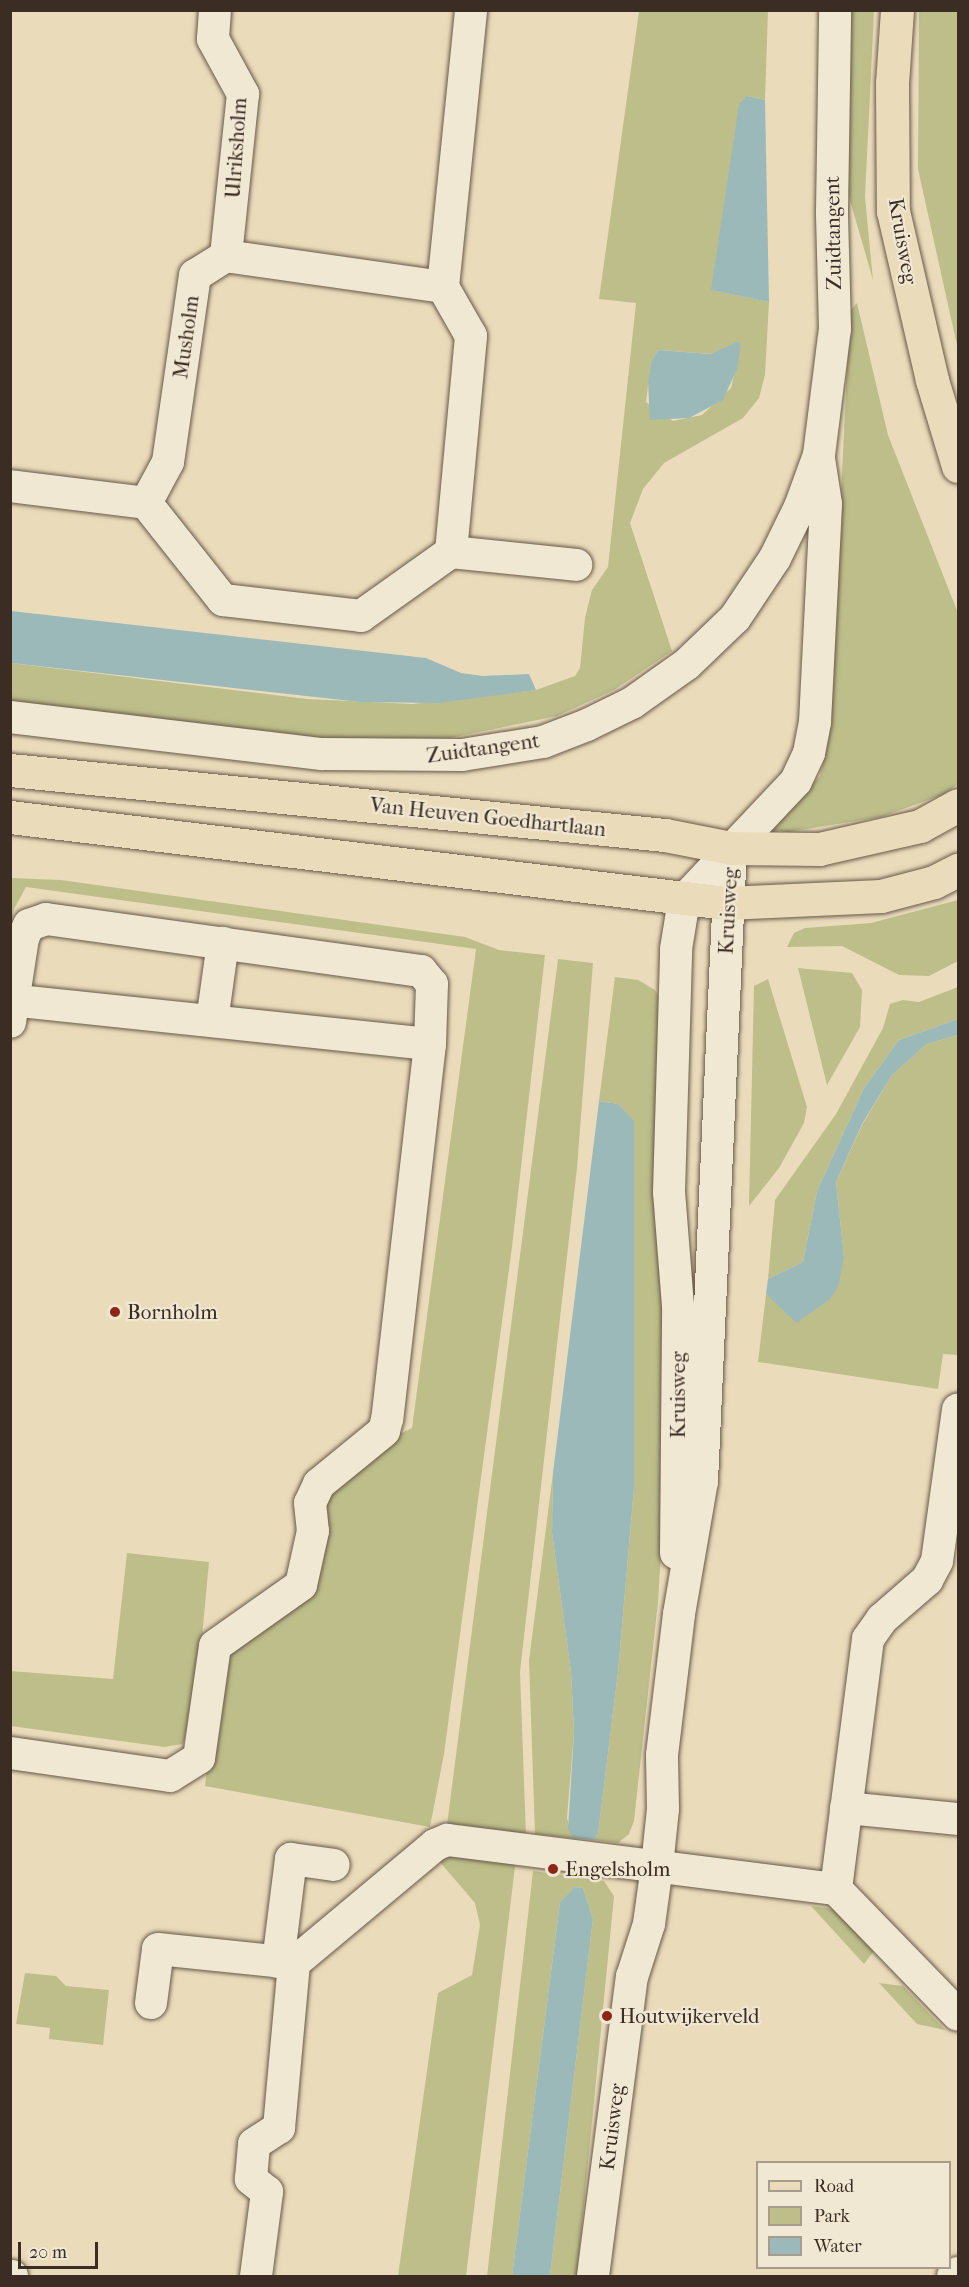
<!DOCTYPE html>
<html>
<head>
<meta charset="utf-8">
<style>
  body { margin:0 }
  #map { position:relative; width:969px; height:2287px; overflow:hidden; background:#eadcbb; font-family:"IM FELL French Canon",serif }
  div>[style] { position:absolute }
  .green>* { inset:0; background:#bebe8b }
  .water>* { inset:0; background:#9cb9ba }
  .roads { filter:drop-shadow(0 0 2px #675949) drop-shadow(0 0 2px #675949) }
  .minor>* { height:32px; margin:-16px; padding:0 16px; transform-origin:16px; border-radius:16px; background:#f1e8d3 }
  .major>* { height:33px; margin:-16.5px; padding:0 16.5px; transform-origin:16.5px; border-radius:16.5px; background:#eadcbb }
  .highway>* { height:33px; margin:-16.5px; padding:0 16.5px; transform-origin:16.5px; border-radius:16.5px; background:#eadcbb }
  .dots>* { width:16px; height:16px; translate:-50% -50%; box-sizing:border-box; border:3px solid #f1e8d3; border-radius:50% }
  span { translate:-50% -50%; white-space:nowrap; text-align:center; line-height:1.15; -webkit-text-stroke:4.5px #f1e8d3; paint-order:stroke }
  .street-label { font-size:21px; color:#3b2d23 }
  .poi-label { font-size:21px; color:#3b2d23 }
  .left { translate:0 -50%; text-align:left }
  .frame { position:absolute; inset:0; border:12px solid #3b2d23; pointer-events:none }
  .legend { position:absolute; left:756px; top:2161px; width:195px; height:108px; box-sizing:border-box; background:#f1e8d3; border:2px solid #a89d8d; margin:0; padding:8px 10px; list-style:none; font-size:18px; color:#3b2d23 }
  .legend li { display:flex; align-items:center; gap:12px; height:30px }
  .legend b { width:30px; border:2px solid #a89d8d }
  .scale { position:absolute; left:18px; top:2242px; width:80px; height:27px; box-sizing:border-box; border:3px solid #3b2d23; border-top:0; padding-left:8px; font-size:18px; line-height:21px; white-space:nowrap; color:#3b2d23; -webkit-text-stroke:4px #f1e8d3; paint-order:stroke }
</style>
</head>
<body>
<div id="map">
  <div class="green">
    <i style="clip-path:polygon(evenodd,639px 11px,768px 11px,765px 100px,747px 96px,712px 290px,769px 302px,765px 375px,759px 398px,743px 418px,664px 463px,643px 489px,630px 523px,672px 651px,614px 690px,557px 716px,450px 738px,326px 740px,11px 709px,11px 663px,307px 699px,412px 704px,536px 690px,575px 676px,580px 668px,585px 618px,592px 590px,608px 567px,636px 303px,599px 299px,639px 11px,741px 343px,731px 388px,702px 415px,673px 421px,646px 402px,651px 362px,658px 350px,712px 354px,741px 343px)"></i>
    <i style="clip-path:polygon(848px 11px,874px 11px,865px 197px,873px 280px,847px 190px)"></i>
    <i style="clip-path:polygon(919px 11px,958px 11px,958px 350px,918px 169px)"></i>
    <i style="clip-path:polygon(857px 303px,888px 435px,958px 613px,958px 784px,942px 795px,881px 817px,788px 832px,768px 829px,820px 776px,829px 738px,850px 311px)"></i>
    <i style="clip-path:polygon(11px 878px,61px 880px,465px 937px,499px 950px,545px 955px,512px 1247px,444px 1754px,430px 1827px,205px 1786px,221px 1646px,312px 1581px,321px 1506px,377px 1445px,412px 1428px,476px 949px,26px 887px,14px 909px,11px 931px)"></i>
    <i style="clip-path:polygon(958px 900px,958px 961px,929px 976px,899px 975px,842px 946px,787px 947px,794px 933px,805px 928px,871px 923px)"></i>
    <i style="clip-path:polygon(558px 959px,593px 963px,577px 1168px,520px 1672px,526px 1835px,447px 1825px)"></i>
    <i style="clip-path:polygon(798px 968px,852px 973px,862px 990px,860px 1027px,827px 1085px)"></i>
    <i style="clip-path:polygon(615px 977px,638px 980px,655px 990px,659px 997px,664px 1243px,665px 1486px,658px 1602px,634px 1821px,629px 1834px,618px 1843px,593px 1840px,598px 1834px,618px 1672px,634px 1488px,634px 1122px,618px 1104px,599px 1101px)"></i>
    <i style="clip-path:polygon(768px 979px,807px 1107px,804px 1123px,779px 1168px,749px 1206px,754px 986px)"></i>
    <i style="clip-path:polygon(958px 987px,958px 1019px,899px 1040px,864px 1088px,817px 1191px,803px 1262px,768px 1279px,775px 1200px,836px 1114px,883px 1028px,890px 1004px,903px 1000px,919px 1002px)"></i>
    <i style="clip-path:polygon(958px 1035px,958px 1355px,943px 1354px,938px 1389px,758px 1362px,766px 1294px,785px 1308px,844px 1257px,836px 1182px,862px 1125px,892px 1075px,927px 1044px)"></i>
    <i style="clip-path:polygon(553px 1473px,552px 1533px,571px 1672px,574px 1732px,567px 1818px,573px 1838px,535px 1834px,529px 1661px)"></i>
    <i style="clip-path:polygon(127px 1553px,209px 1562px,196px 1702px,183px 1744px,164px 1747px,11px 1726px,10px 1671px,113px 1679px)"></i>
    <i style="clip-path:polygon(433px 1854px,516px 1858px,466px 2276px,398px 2276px,438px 1993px,472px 1975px,480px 1925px,475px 1903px)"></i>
    <i style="clip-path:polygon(533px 1871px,604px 1881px,614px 1896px,577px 2276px,550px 2276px,593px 1919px,583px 1888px,574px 1887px,560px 1902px,512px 2276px,487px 2276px)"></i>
    <i style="clip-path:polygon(811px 1906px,834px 1909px,874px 1951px,864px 1964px)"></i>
    <i style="clip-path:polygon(25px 1973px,56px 1976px,66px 1986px,109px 1990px,103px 2045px,49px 2039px,50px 2028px,16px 2024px)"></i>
    <i style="clip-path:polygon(879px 1983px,903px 1986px,945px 2030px,917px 2024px)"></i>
  </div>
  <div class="water">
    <i style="clip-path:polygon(747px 96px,765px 100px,769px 302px,711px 290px,739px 104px)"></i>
    <i style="clip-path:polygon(737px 342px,741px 343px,737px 369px,723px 400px,689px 418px,650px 420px,648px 382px,651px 362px,658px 350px,711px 354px)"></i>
    <i style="clip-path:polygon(11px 611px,426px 658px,461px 673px,483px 676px,529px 674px,536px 690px,439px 703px,360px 702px,11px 663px)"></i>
    <i style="clip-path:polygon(958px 1019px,958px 1035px,927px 1044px,892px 1075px,862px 1124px,836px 1182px,844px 1257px,838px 1287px,830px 1299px,796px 1323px,766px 1294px,768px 1279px,803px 1262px,817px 1191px,864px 1088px,899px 1040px)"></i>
    <i style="clip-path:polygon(599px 1101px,618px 1104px,634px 1121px,634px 1488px,618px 1672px,598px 1834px,593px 1840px,573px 1838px,568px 1829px,574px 1732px,571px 1672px,552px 1533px,553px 1473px)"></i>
    <i style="clip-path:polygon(574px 1887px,583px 1888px,593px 1919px,550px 2276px,512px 2276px,560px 1902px)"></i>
  </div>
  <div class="roads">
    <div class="minor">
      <i style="left:215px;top:10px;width:29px;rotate:94deg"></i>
      <i style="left:213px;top:39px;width:63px;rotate:61.4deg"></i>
      <i style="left:243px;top:94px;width:163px;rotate:96deg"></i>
      <i style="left:443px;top:287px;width:278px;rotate:-84.2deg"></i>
      <i style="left:10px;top:486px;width:137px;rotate:7.1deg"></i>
      <i style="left:451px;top:552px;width:217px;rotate:-84.7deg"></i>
      <i style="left:471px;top:336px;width:56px;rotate:-119.7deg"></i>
      <i style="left:443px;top:287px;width:219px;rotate:-171.9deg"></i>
      <i style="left:226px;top:256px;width:36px;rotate:148deg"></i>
      <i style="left:195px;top:275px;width:189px;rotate:98.2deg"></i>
      <i style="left:168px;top:462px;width:47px;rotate:118.2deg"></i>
      <i style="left:146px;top:503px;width:124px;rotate:51.6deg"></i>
      <i style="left:223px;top:600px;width:139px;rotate:6.6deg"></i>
      <i style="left:361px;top:616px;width:110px;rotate:-35.4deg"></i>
      <i style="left:451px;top:552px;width:126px;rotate:5.9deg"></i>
      <i style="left:10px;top:717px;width:314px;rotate:6.8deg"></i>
      <i style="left:322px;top:754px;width:140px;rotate:0.4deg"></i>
      <i style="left:462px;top:755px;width:82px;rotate:-9.1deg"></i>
      <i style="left:543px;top:742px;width:47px;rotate:-21.1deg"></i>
      <i style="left:587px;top:725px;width:50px;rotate:-26.1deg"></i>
      <i style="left:632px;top:703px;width:67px;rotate:-35.3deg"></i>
      <i style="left:687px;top:664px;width:66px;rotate:-43.8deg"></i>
      <i style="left:735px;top:618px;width:72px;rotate:-56.3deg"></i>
      <i style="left:775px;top:558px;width:57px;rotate:-63.9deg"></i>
      <i style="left:800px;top:507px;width:55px;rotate:-69.9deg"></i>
      <i style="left:819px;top:455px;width:127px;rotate:-82.8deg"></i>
      <i style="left:835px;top:329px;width:117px;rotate:-91.5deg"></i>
      <i style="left:832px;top:212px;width:202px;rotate:-89.1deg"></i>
      <i style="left:10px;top:1000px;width:422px;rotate:6deg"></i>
      <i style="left:212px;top:1021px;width:79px;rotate:-82deg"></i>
      <i style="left:10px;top:1022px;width:85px;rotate:-81.2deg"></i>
      <i style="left:23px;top:938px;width:14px;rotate:-65deg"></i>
      <i style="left:29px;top:925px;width:18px;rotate:-19deg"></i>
      <i style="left:46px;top:919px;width:379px;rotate:7.9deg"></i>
      <i style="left:421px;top:971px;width:17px;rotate:50deg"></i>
      <i style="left:432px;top:984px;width:60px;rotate:91.9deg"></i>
      <i style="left:430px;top:1044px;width:377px;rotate:96.5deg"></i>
      <i style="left:387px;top:1419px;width:12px;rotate:104deg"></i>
      <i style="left:384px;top:1431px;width:84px;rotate:140.8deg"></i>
      <i style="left:319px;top:1484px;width:21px;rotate:115deg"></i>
      <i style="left:310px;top:1503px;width:28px;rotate:84deg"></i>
      <i style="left:313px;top:1531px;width:55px;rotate:102.5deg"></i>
      <i style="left:301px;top:1585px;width:105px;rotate:144.7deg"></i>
      <i style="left:215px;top:1646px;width:113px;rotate:98.1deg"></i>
      <i style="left:199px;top:1758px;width:34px;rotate:148deg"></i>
      <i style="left:170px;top:1776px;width:162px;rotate:-171.8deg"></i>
      <i style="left:676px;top:1553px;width:247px;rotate:-89.5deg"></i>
      <i style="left:678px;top:1306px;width:114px;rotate:-94.5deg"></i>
      <i style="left:669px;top:1192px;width:243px;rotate:-88.3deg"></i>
      <i style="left:676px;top:949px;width:50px;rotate:-80.7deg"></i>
      <i style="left:684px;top:900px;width:163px;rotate:-46.7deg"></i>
      <i style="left:796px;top:781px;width:31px;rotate:-65deg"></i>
      <i style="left:809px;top:753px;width:32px;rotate:-79deg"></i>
      <i style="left:815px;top:722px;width:218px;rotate:-87.1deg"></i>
      <i style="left:826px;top:504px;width:46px;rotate:-98.8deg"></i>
      <i style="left:846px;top:1808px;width:113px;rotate:5.6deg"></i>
      <i style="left:836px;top:1889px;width:252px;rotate:-82.7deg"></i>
      <i style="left:868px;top:1639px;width:24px;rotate:-55deg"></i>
      <i style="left:882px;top:1619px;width:60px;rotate:-40.9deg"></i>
      <i style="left:927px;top:1580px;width:21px;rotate:-62deg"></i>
      <i style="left:937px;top:1561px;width:153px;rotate:-82.1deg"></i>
      <i style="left:278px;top:1962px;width:104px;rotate:-82.8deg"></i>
      <i style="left:291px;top:1859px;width:43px;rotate:7.9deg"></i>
      <i style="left:151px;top:2003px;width:54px;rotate:-82.6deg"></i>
      <i style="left:158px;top:1949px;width:137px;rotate:5.9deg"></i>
      <i style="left:294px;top:1963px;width:184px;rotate:-39.9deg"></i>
      <i style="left:435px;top:1845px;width:13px;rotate:-23deg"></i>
      <i style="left:447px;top:1840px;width:392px;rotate:7.2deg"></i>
      <i style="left:836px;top:1889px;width:175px;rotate:45.9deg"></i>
      <i style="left:10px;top:2276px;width:2px"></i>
      <i style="left:256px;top:2276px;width:85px;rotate:-82.5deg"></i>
      <i style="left:267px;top:2192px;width:21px;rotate:-141deg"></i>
      <i style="left:251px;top:2179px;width:35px;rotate:-85deg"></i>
      <i style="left:254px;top:2144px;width:30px;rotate:-33deg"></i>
      <i style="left:279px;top:2128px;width:166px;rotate:-84.8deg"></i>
      <i style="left:593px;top:2276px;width:302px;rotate:-82.6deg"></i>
      <i style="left:632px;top:1977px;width:56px;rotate:-72.2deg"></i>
      <i style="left:649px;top:1924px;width:59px;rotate:-82.1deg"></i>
      <i style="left:657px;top:1866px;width:57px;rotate:-84deg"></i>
      <i style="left:663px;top:1809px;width:54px;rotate:-91.1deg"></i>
      <i style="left:662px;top:1755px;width:142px;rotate:-83.1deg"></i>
      <i style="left:679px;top:1614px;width:135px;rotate:-80.2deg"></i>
      <i style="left:702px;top:1481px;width:634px;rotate:-87.38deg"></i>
      <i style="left:953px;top:2276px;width:6px;rotate:-31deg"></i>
    </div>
    <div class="major">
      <i style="left:10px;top:770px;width:658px;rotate:5.67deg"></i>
      <i style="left:665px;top:835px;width:67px;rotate:11.1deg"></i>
      <i style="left:731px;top:848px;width:88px;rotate:0.7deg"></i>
      <i style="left:819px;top:849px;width:104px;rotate:-12.8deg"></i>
      <i style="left:920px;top:826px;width:43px;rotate:-28.9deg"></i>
      <i style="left:10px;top:817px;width:721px;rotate:6.85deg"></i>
      <i style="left:726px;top:903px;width:155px;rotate:-2.6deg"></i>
      <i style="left:881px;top:896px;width:55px;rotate:-14.8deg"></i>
      <i style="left:934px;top:882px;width:27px;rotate:-27deg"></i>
    </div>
    <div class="highway">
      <i style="left:897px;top:10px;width:73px;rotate:93.9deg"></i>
      <i style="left:892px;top:83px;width:128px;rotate:89.6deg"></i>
      <i style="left:893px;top:211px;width:173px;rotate:77deg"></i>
      <i style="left:932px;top:380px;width:90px;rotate:73.2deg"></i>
    </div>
  </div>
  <div class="dots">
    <i style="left:115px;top:1312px;background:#8f2418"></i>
    <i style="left:553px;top:1869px;background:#8f2418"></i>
    <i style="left:607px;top:2016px;background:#8f2418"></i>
  </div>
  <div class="street-label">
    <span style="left:236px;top:148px;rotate:-86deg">Ulriksholm</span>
    <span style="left:833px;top:233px;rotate:-91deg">Zuidtangent</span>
    <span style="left:903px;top:241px;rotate:80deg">Kruisweg</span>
    <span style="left:186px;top:337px;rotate:-82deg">Musholm</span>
    <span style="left:483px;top:748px;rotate:-8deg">Zuidtangent</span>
    <span style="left:488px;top:817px;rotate:6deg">Van Heuven Goedhartlaan</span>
    <span style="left:728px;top:911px;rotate:-87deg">Kruisweg</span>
    <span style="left:678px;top:1395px;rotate:-90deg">Kruisweg</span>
    <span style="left:612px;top:2127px;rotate:-83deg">Kruisweg</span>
  </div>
  <div class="poi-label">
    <span class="left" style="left:127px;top:1312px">Bornholm</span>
    <span class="left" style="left:565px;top:1869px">Engelsholm</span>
    <span class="left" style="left:619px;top:2016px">Houtwijkerveld</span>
  </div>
  <div class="frame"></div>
  <ul class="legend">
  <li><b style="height:8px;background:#eadcbb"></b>Road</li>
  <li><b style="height:16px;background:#bebe8b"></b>Park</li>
  <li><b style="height:16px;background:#9cb9ba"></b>Water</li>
  </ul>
  <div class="scale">20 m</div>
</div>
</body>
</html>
